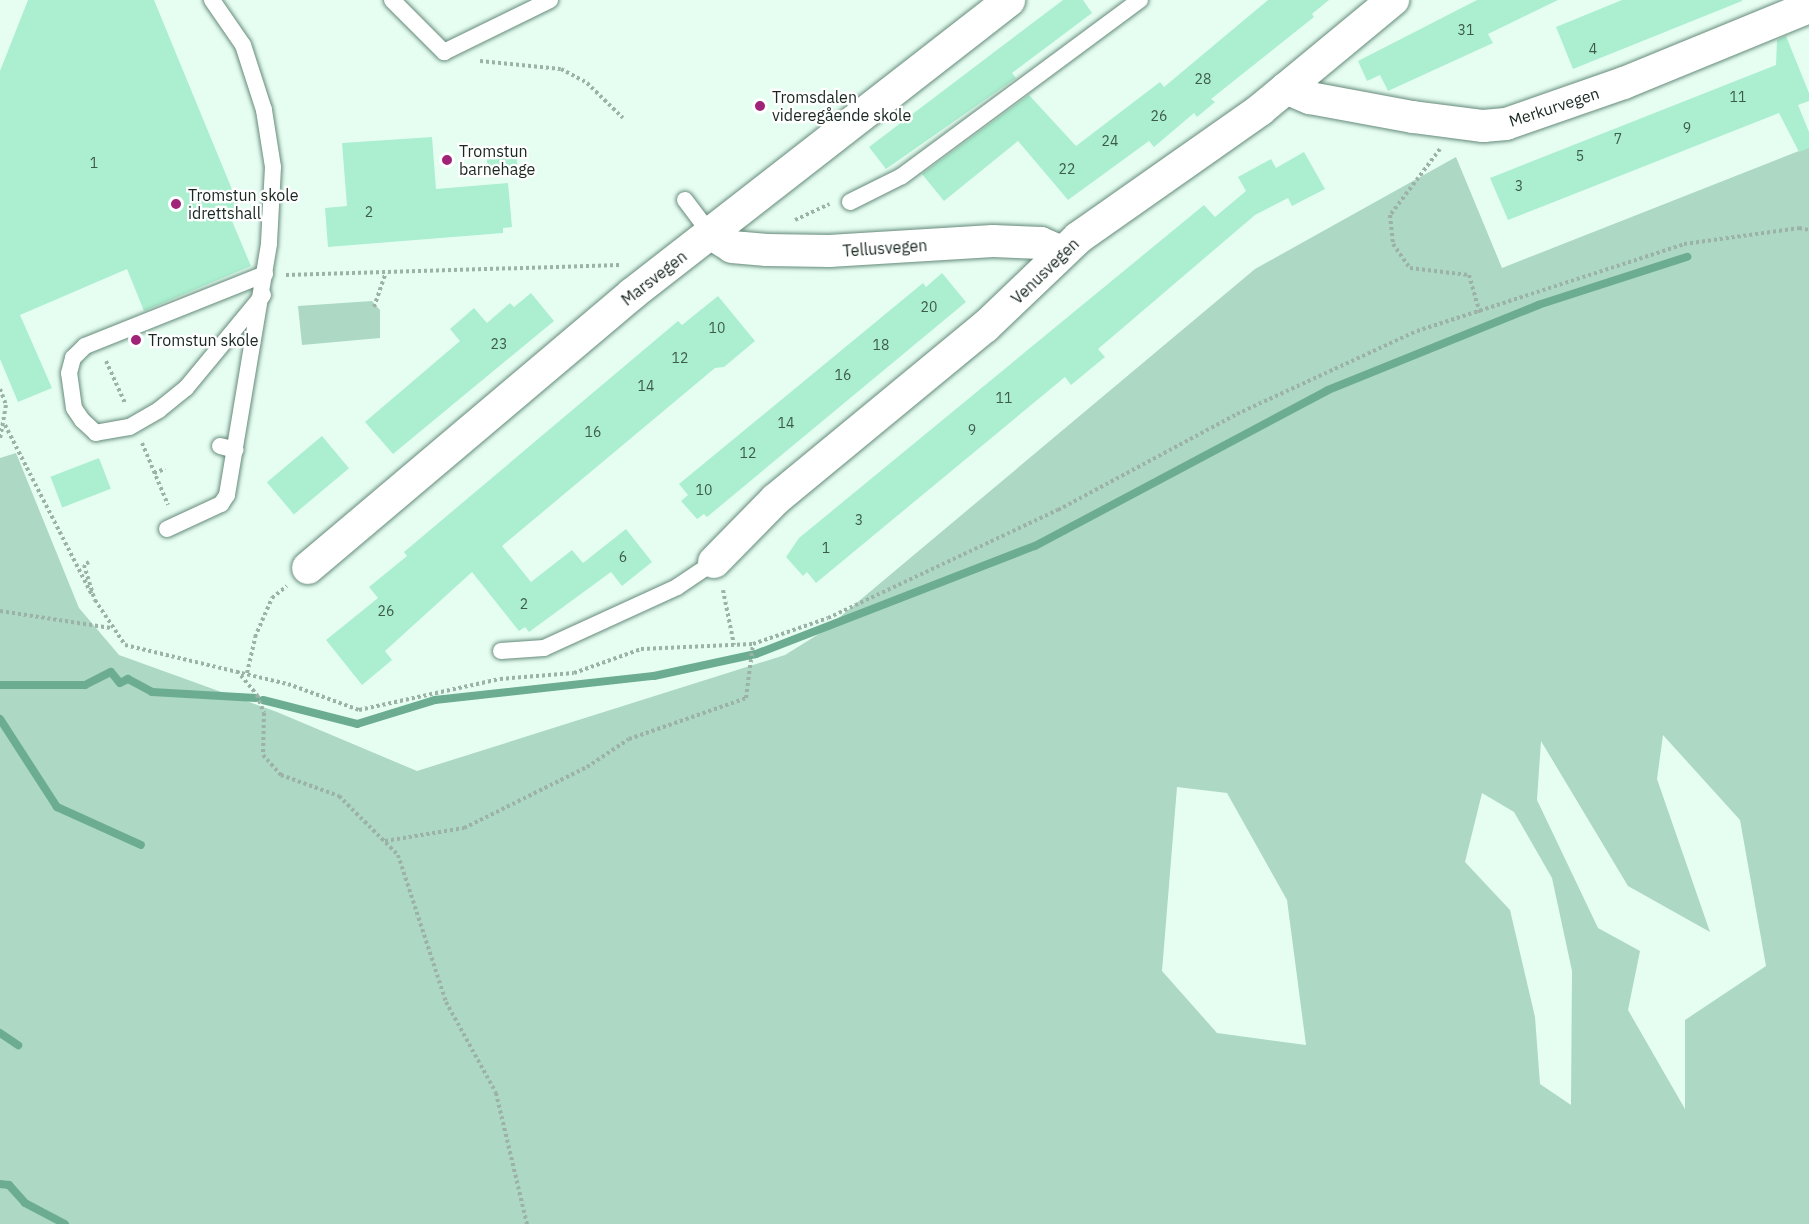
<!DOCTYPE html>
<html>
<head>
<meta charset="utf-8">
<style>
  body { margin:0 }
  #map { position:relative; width:1809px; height:1224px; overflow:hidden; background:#e6fef2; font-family:"IBM Plex Sans",sans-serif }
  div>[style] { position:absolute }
  .green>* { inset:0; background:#acd8c4 }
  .stream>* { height:8px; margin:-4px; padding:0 4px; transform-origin:4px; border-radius:4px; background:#6cad91 }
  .building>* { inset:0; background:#abefd0; transform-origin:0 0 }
  .path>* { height:4px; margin-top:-2px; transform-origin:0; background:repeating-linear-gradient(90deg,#9cb1a7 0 3px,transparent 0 6px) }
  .roads { filter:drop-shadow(0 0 2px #658a7a) drop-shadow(0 0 2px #658a7a) }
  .service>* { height:16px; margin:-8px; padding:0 8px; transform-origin:8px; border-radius:8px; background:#fff }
  .minor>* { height:32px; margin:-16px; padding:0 16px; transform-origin:16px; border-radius:16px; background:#fff }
  .dots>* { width:16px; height:16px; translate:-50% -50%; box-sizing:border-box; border:3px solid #fff; border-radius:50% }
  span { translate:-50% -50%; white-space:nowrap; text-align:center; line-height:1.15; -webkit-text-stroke:4.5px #fff; paint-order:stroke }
  .number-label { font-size:14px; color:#3e5a4d }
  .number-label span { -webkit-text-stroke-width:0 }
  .poi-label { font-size:16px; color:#192821 }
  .left { translate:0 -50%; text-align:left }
  .street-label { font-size:16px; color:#192821 }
</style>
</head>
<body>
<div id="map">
  <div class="green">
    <i style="clip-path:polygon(evenodd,1809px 147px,1809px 1224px,0 1224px,0 458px,16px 453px,79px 608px,119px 655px,277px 712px,417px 771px,785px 655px,822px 632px,1255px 269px,1456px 157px,1502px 268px,1809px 147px,1663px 735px,1740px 820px,1766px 966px,1685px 1020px,1685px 1109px,1628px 1010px,1640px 951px,1598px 928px,1537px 800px,1541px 741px,1628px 886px,1710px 932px,1657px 779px,1663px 735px,1809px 147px,1177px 787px,1227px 793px,1287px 900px,1306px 1045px,1217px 1033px,1162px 971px,1177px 787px,1809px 147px,1482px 793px,1514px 812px,1552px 878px,1572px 971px,1571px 1105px,1540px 1084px,1535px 1017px,1510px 910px,1465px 862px,1482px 793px)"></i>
    <i style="clip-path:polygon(372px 301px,380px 310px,380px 338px,302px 345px,298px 306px)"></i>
  </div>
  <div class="stream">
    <i style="left:0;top:685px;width:85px"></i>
    <i style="left:85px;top:685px;width:29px;rotate:-27deg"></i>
    <i style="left:111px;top:672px;width:14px;rotate:51deg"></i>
    <i style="left:120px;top:683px;width:9px;rotate:-27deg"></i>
    <i style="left:128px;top:679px;width:27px;rotate:28deg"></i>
    <i style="left:152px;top:692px;width:104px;rotate:3.3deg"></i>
    <i style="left:263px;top:700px;width:97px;rotate:14.3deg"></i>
    <i style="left:357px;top:724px;width:82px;rotate:-17.1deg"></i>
    <i style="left:435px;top:700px;width:220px;rotate:-6.3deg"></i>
    <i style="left:654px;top:676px;width:104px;rotate:-12.2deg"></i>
    <i style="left:756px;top:654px;width:299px;rotate:-21.2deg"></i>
    <i style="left:1035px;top:546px;width:332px;rotate:-28deg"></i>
    <i style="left:1328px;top:390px;width:227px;rotate:-22deg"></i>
    <i style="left:1538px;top:305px;width:157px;rotate:-17.9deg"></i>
    <i style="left:0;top:719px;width:105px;rotate:57.1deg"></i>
    <i style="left:57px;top:807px;width:92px;rotate:24.3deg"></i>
    <i style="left:0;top:1033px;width:22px;rotate:34deg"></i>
    <i style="left:0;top:1184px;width:9px;rotate:6deg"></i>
    <i style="left:9px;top:1185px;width:24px;rotate:48deg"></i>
    <i style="left:25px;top:1203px;width:45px;rotate:27.7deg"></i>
  </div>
  <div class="building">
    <i style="clip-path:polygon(28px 0,154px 0,243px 216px,232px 221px,251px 266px,144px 311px,127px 269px,20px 315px,52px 388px,18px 402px,0 359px,0 71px)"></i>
    <i style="clip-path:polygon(1063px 0,1083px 0,1092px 13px,1012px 73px,1016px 78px,886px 169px,869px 147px)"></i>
    <i style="clip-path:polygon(1268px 0,1329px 0,1312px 14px,1314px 17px,1211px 99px,1215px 102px,1197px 117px,1194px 113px,1154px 147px,1149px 141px,1068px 200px,1018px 141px,944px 201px,922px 174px,1029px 95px,1076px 146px,1160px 82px,1164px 87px)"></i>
    <i style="clip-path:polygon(1477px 0,1558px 0,1488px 34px,1493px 43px,1388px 91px,1380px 75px,1367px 81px,1358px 61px)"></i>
    <i style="clip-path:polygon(1622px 0,1742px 0,1742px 1px,1573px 69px,1556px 27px)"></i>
    <i style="clip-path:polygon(1786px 36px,1809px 93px,1809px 101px,1798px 105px,1809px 132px,1809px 148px,1799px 152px,1779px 113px,1508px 220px,1490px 178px,1776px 65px,1777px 40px)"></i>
    <i style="clip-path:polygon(432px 137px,436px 189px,508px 183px,512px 227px,503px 228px,503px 233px,328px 247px,325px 208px,347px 206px,342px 143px)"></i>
    <i style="left:516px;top:148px;width:21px;height:30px;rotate:85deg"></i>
    <i style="clip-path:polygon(1304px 152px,1325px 189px,1292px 206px,1288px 198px,1255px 215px,1098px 349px,1105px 357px,1071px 385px,1065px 377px,816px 583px,807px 572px,803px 576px,786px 557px,799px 538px,1204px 205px,1215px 217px,1246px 191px,1238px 177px,1271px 159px,1276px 168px)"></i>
    <i style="clip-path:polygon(942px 273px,966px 302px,707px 517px,704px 514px,697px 519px,681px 501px,688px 495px,679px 484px,923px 283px,926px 287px)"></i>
    <i style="clip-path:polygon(531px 293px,554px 321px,393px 454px,365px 422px,460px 341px,450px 329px,474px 308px,487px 323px,510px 303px,514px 307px)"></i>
    <i style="clip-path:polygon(718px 296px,755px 341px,724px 367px,715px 368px,502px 546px,531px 582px,572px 550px,583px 563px,626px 529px,652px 562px,622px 586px,611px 572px,529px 632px,525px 627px,519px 631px,472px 572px,385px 651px,392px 660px,362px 685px,326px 640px,378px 598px,369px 587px,407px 556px,404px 552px,678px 321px,682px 325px)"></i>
    <i style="left:322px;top:436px;width:42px;height:72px;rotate:50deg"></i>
    <i style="left:99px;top:458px;width:33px;height:52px;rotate:69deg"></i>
  </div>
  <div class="path">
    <i style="left:480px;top:61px;width:81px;rotate:5.6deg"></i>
    <i style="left:561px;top:69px;width:30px;rotate:28deg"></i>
    <i style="left:587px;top:83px;width:50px;rotate:44.2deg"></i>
    <i style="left:1440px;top:149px;width:83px;rotate:127.1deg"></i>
    <i style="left:1390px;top:215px;width:29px;rotate:84deg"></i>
    <i style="left:1393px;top:244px;width:29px;rotate:55deg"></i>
    <i style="left:1410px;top:268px;width:59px;rotate:6.8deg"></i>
    <i style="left:1469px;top:275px;width:40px;rotate:74deg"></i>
    <i style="left:795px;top:220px;width:38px;rotate:-25deg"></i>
    <i style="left:286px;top:275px;width:334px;rotate:-1.7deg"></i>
    <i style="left:374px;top:307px;width:36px;rotate:-71deg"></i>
    <i style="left:106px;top:361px;width:46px;rotate:65.7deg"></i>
    <i style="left:0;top:389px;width:17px;rotate:69deg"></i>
    <i style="left:6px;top:405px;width:36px;rotate:100deg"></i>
    <i style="left:5px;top:425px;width:191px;rotate:62.9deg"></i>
    <i style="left:142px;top:443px;width:67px;rotate:67.2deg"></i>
    <i style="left:154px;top:473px;width:12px;rotate:-20deg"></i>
    <i style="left:89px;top:562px;width:6px;rotate:149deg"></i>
    <i style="left:84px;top:565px;width:37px;rotate:73deg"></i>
    <i style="left:95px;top:600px;width:54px;rotate:56.3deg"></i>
    <i style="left:125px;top:645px;width:168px;rotate:13.5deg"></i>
    <i style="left:288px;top:684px;width:76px;rotate:20.1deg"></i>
    <i style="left:359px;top:710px;width:144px;rotate:-12.4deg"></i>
    <i style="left:500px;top:679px;width:74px;rotate:-4.6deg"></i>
    <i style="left:574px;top:673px;width:71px;rotate:-19.7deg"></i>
    <i style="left:641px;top:649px;width:112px;rotate:-2.6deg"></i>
    <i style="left:753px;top:644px;width:79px;rotate:-19.1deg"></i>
    <i style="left:828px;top:618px;width:254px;rotate:-25.2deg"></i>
    <i style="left:1058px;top:510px;width:203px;rotate:-28.2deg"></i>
    <i style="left:1237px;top:414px;width:198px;rotate:-24.8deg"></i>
    <i style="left:1417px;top:331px;width:281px;rotate:-18deg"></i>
    <i style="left:1684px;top:244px;width:116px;rotate:-7.9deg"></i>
    <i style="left:1799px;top:228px;width:10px;rotate:11deg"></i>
    <i style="left:723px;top:590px;width:56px;rotate:78.7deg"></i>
    <i style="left:0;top:611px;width:112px;rotate:8.7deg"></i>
    <i style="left:237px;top:671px;width:31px;rotate:50deg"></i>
    <i style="left:257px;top:695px;width:19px;rotate:69deg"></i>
    <i style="left:264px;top:713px;width:42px;rotate:91.4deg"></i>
    <i style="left:263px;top:755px;width:27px;rotate:48deg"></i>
    <i style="left:281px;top:775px;width:62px;rotate:19.9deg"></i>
    <i style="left:339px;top:796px;width:83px;rotate:45deg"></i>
    <i style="left:398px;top:855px;width:155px;rotate:71.9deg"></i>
    <i style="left:446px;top:1002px;width:104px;rotate:61.2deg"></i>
    <i style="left:496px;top:1093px;width:135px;rotate:76.7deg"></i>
    <i style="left:247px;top:673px;width:37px;rotate:-77deg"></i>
    <i style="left:255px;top:637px;width:43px;rotate:-66.4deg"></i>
    <i style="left:272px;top:598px;width:19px;rotate:-39deg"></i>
    <i style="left:385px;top:841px;width:80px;rotate:-9.3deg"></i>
    <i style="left:464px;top:828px;width:137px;rotate:-26.4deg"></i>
    <i style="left:587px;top:767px;width:50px;rotate:-33.7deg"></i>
    <i style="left:629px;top:739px;width:124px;rotate:-19.3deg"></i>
    <i style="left:746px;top:698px;width:54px;rotate:-82.6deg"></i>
  </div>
  <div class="roads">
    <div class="service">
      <i style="left:392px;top:0;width:74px;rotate:45deg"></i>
      <i style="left:444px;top:52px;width:118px;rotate:-26.1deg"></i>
      <i style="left:685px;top:200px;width:41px;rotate:52.9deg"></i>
      <i style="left:850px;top:202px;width:58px;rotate:-26.6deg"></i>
      <i style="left:902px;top:176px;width:296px;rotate:-36.5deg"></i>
      <i style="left:263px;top:295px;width:121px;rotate:129.6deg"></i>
      <i style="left:186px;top:388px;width:35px;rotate:141deg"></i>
      <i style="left:159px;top:410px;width:34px;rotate:150deg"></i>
      <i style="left:129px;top:427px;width:34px;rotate:170deg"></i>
      <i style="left:96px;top:433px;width:19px;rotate:-137deg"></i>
      <i style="left:82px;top:420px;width:14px;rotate:-124deg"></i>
      <i style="left:74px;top:408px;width:35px;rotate:-98deg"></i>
      <i style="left:69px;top:373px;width:16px;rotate:-75deg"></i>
      <i style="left:73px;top:358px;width:17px;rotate:-45deg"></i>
      <i style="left:85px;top:346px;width:194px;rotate:-21.8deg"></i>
      <i style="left:220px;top:446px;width:16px;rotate:14deg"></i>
      <i style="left:167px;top:529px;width:60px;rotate:-24.8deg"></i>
      <i style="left:221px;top:504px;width:11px;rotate:-56deg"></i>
      <i style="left:227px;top:495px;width:255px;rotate:-80.5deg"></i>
      <i style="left:269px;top:243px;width:76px;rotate:-87deg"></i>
      <i style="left:273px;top:167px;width:58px;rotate:-99deg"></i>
      <i style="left:264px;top:110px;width:68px;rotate:-107.9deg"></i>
      <i style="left:243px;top:45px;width:55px;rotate:-124.6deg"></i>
      <i style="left:501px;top:651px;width:43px;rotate:-4deg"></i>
      <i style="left:544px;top:648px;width:146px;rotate:-24.6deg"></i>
      <i style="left:677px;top:587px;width:45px;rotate:-34deg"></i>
    </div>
    <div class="minor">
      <i style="left:1286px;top:88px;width:26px;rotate:23deg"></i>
      <i style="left:1310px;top:98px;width:105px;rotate:10.5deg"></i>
      <i style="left:1413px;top:117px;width:71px;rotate:7.3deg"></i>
      <i style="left:1483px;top:126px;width:23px;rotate:-5deg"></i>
      <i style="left:1506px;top:124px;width:125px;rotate:-19.2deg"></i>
      <i style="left:1624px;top:83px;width:200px;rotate:-22.3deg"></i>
      <i style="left:710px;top:233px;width:26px;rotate:32deg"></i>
      <i style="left:732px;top:247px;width:35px;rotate:5deg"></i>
      <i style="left:767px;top:250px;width:62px;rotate:0.9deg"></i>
      <i style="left:829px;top:251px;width:164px;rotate:-3.5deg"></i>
      <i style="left:993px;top:241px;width:48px;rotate:2.4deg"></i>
      <i style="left:1041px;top:243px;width:22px;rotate:24deg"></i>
      <i style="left:714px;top:562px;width:88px;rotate:-45.5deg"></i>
      <i style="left:776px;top:499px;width:271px;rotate:-39.5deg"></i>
      <i style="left:985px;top:327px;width:129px;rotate:-43.7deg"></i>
      <i style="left:1078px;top:238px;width:223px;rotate:-35.1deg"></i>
      <i style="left:1260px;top:110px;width:173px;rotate:-39.6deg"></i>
      <i style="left:308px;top:568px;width:424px;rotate:-40.2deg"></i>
      <i style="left:632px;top:294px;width:478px;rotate:-37.9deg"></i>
    </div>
  </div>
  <div class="dots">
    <i style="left:760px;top:106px;background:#a02377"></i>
    <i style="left:447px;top:160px;background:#a02377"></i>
    <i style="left:176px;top:204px;background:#a02377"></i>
    <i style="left:136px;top:340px;background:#a02377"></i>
  </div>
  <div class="number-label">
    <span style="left:1466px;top:30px">31</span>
    <span style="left:1593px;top:49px">4</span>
    <span style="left:1203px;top:79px">28</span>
    <span style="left:1738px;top:97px">11</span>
    <span style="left:1159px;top:116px">26</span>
    <span style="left:1687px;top:128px">9</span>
    <span style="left:1618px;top:139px">7</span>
    <span style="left:1110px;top:141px">24</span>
    <span style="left:1580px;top:156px">5</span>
    <span style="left:94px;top:163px">1</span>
    <span style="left:1067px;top:169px">22</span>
    <span style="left:1519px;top:186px">3</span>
    <span style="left:369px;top:212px">2</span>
    <span style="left:929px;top:307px">20</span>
    <span style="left:717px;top:328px">10</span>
    <span style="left:499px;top:344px">23</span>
    <span style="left:881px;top:345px">18</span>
    <span style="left:680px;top:358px">12</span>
    <span style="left:843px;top:375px">16</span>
    <span style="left:646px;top:386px">14</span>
    <span style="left:1004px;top:398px">11</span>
    <span style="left:786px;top:423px">14</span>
    <span style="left:972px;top:430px">9</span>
    <span style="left:593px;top:432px">16</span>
    <span style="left:748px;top:453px">12</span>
    <span style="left:704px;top:490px">10</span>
    <span style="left:859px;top:520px">3</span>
    <span style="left:826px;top:548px">1</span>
    <span style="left:623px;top:557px">6</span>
    <span style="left:524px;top:604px">2</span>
    <span style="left:386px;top:611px">26</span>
  </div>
  <div class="poi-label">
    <span class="left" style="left:772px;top:106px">Tromsdalen<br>videregående skole</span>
    <span class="left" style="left:459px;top:160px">Tromstun<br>barnehage</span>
    <span class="left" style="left:188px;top:204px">Tromstun skole<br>idrettshall</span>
    <span class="left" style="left:148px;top:340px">Tromstun skole</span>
  </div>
  <div class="street-label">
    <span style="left:1554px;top:107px;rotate:-18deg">Merkurvegen</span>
    <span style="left:885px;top:248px;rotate:-4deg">Tellusvegen</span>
    <span style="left:1045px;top:271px;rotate:-44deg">Venusvegen</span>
    <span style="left:654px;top:278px;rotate:-38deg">Marsvegen</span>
  </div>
</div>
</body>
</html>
